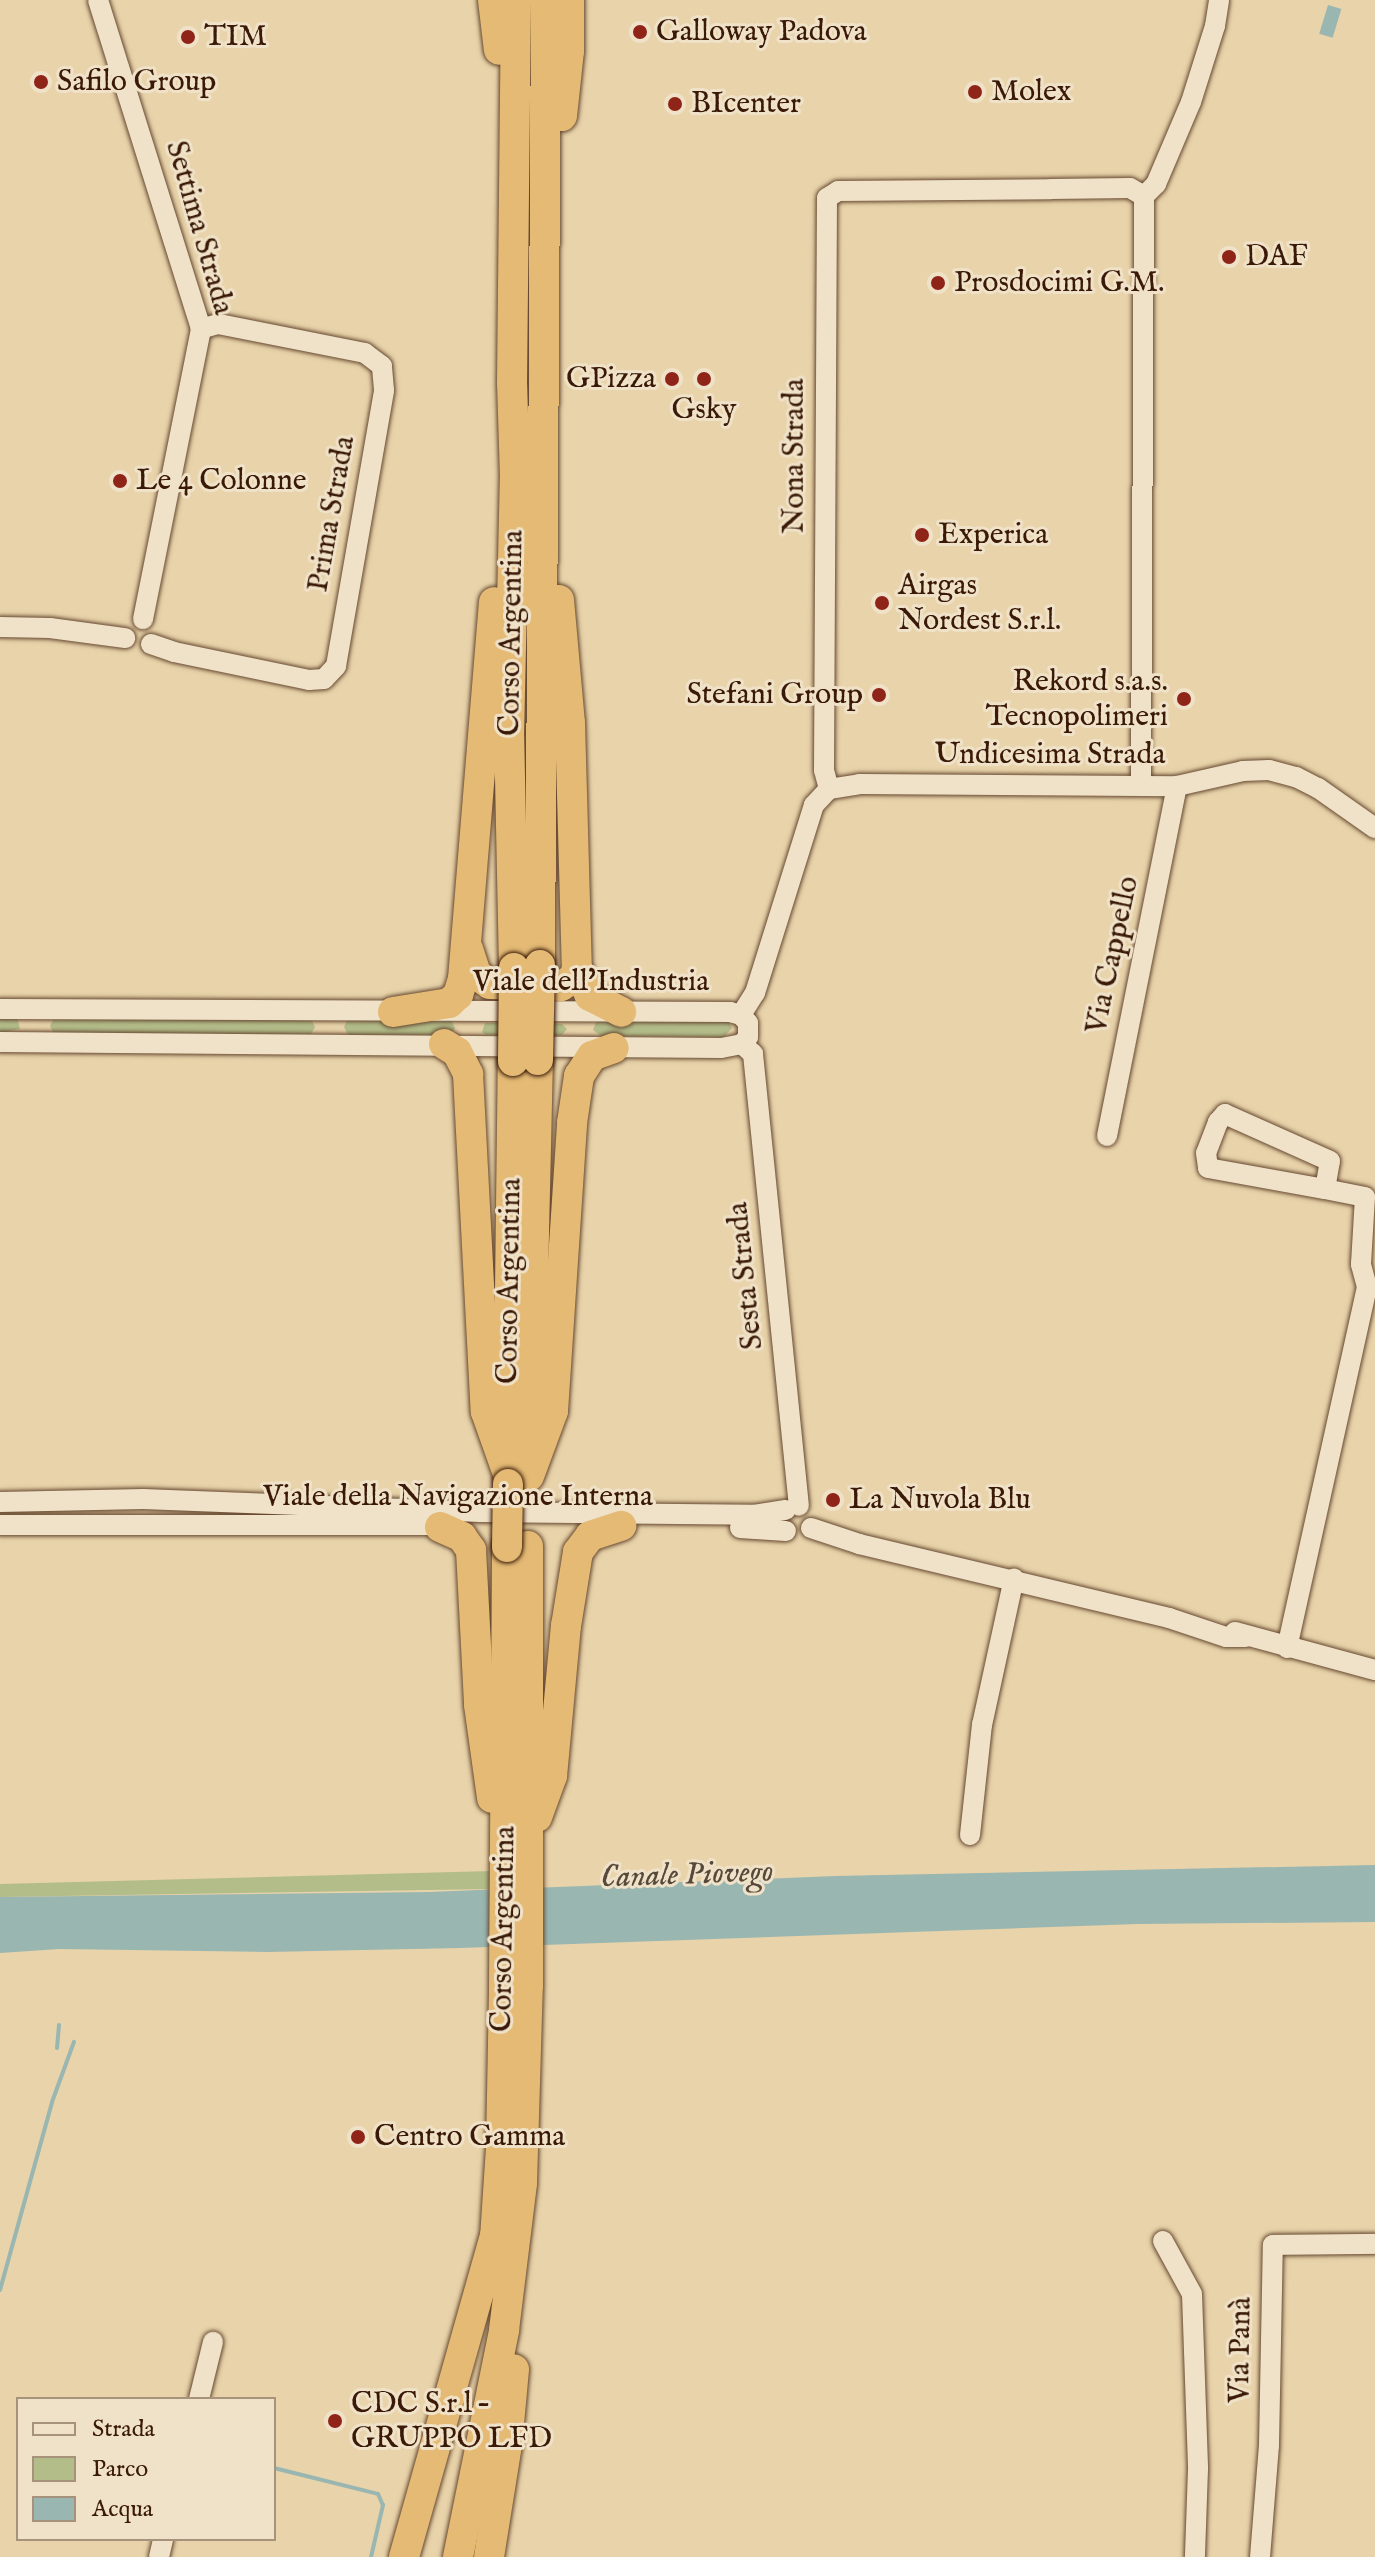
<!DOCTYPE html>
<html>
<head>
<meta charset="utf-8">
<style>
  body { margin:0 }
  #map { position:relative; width:1375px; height:2557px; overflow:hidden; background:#e8d3aa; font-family:"IM FELL English",serif }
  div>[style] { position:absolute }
  .green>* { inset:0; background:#b3bd8a }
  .water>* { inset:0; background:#99b6b1; transform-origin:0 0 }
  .stream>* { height:4px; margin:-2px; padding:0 2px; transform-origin:2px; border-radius:2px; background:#99b6b1 }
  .roads { filter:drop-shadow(0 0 2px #664830) drop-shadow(0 0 2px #664830) }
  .minor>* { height:20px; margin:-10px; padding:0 10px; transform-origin:10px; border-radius:10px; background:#f0e2c8 }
  .highway>* { height:30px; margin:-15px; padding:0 15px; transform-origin:15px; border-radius:15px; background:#e4ba75 }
  .bridges { filter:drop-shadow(0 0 2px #3a1a07) drop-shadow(0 0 2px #3a1a07) }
  .highway-bridge>* { height:30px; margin:-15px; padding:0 15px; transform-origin:15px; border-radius:15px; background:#e4ba75 }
  .dots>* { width:22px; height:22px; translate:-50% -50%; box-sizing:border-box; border:4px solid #f0e2c8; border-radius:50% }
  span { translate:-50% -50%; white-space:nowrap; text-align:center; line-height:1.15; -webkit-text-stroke:6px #f0e2c8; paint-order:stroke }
  .poi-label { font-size:30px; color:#3a1a07 }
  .left { translate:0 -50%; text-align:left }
  .right { translate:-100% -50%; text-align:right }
  .street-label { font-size:30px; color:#3a1a07 }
  .water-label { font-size:32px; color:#56493a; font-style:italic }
  .legend { position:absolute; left:16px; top:2397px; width:260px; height:144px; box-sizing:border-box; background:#f0e2c8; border:2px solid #a7927b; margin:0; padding:10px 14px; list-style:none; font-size:24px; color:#3a1a07 }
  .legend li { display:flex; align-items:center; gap:16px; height:40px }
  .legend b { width:40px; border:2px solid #a7927b }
</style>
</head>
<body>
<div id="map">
  <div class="green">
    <i style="clip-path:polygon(0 1017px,17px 1017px,20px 1029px,0 1033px)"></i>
    <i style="clip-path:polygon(54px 1018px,311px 1019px,315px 1027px,311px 1034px,54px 1034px,50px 1026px)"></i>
    <i style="clip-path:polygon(348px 1019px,451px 1020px,455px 1028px,451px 1035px,348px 1035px,344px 1027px)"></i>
    <i style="clip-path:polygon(597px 1020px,728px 1021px,732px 1028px,724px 1037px,601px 1036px,593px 1030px)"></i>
    <i style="clip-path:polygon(485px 1023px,562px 1024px,567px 1029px,562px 1035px,486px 1035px,482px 1032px)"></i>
    <i style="clip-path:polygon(492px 1871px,492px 1889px,0 1897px,0 1884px)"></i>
  </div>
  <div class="water">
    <i style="left:1328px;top:5px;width:14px;height:30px;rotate:17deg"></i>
    <i style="clip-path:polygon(1375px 1865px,1375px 1922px,1137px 1924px,460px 1948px,267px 1952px,59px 1949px,0 1953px,0 1897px,429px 1892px,835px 1876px)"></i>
  </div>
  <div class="stream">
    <i style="left:57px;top:2048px;width:23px;rotate:-85deg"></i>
    <i style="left:0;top:2290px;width:195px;rotate:-74.5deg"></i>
    <i style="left:52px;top:2102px;width:64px;rotate:-69.9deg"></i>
    <i style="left:274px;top:2468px;width:107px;rotate:14deg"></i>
    <i style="left:378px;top:2494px;width:12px;rotate:66deg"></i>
    <i style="left:383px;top:2505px;width:53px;rotate:103deg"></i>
  </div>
  <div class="roads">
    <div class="minor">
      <i style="left:98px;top:0;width:345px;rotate:72.6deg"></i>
      <i style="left:201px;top:329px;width:296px;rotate:101.3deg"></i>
      <i style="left:1144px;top:196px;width:17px;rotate:-45deg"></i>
      <i style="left:1156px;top:184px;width:89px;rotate:-66.9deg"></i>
      <i style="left:1191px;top:102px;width:80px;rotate:-72.5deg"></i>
      <i style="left:1215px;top:26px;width:26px;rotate:-81deg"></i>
      <i style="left:0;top:627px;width:50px;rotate:1.1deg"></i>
      <i style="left:50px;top:628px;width:76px;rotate:7.6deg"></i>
      <i style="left:151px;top:644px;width:24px;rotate:19deg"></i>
      <i style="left:174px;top:652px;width:138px;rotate:11.7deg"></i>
      <i style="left:309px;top:680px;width:15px;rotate:-4deg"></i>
      <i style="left:324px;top:679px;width:18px;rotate:-47deg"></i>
      <i style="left:336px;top:666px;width:280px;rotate:-80.1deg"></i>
      <i style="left:384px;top:390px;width:24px;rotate:-95deg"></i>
      <i style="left:382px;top:366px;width:21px;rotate:-143deg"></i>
      <i style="left:365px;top:353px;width:150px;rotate:-168.8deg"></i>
      <i style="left:218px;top:324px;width:18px;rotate:164deg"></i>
      <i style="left:1141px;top:786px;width:590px;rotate:-89.71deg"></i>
      <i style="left:829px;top:789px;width:20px;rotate:-105deg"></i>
      <i style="left:824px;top:770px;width:572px;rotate:-89.7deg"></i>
      <i style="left:827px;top:198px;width:13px;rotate:-32deg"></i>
      <i style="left:838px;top:191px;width:213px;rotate:-0.5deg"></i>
      <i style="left:1051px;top:189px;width:79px;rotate:-0.7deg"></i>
      <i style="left:1130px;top:188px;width:16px;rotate:30deg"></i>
      <i style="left:0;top:1009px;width:730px;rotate:0.24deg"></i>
      <i style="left:730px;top:1012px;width:11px;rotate:15deg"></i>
      <i style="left:741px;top:1015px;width:11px;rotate:49deg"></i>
      <i style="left:748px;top:1023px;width:14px;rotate:90deg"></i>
      <i style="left:748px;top:1037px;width:9px;rotate:131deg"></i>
      <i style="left:742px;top:1044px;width:21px;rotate:169deg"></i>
      <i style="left:721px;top:1048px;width:721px;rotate:-179.52deg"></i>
      <i style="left:741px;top:1015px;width:26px;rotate:-58deg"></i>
      <i style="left:755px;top:993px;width:197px;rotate:-72.6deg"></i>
      <i style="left:814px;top:805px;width:22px;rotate:-47deg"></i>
      <i style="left:829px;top:789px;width:30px;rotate:-9deg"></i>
      <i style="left:859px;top:784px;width:318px;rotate:0.4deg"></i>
      <i style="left:1177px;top:786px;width:68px;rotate:-12.8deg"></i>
      <i style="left:1243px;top:771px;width:26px;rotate:-2deg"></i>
      <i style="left:1269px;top:770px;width:28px;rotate:15deg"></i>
      <i style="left:1296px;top:777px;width:25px;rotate:27deg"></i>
      <i style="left:1318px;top:788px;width:70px;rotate:35.1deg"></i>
      <i style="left:742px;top:1044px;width:15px;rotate:42deg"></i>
      <i style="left:753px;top:1054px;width:454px;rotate:84.2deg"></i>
      <i style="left:1107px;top:1136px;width:357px;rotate:-78.7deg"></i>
      <i style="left:0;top:1502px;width:143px;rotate:-1.2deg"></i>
      <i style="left:143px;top:1499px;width:338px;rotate:2.2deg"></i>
      <i style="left:481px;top:1512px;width:273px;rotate:0.6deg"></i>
      <i style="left:754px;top:1515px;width:32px;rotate:-9deg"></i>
      <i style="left:0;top:1525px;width:452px"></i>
      <i style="left:740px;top:1528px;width:46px;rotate:3.7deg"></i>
      <i style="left:811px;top:1528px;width:51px;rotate:18.4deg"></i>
      <i style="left:859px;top:1544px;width:319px;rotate:13.4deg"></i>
      <i style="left:1169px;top:1618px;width:60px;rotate:18.4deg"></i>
      <i style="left:1226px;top:1637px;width:20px"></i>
      <i style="left:1235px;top:1632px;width:145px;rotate:15.2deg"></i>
      <i style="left:1287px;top:1648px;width:370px;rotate:-77.5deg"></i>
      <i style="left:1367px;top:1287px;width:24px;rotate:-105deg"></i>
      <i style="left:1361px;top:1264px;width:67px;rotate:-86.6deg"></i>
      <i style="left:1365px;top:1197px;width:41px;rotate:-168.7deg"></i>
      <i style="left:1325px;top:1189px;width:28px;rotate:-80deg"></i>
      <i style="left:1330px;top:1161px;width:115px;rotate:-155.9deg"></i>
      <i style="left:1225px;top:1114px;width:11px;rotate:131deg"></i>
      <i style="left:1218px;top:1122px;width:33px;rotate:111deg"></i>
      <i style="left:1206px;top:1153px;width:15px;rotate:82deg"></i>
      <i style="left:1208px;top:1168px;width:119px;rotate:10.2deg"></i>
      <i style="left:970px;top:1835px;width:111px;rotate:-83.8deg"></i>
      <i style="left:982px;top:1725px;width:150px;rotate:-77.7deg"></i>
      <i style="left:1163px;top:2241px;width:60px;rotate:61.3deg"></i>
      <i style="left:1192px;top:2294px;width:175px;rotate:88deg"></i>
      <i style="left:1198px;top:2469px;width:88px;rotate:92deg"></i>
      <i style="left:199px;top:2399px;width:59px;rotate:-76.2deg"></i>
      <i style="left:159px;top:2557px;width:18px;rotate:-77deg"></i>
      <i style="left:1260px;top:2557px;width:112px;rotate:-85.4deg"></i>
      <i style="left:1269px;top:2445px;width:200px;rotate:-88.9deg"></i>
      <i style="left:1273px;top:2245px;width:102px;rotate:-0.6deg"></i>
    </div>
    <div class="highway">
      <i style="left:493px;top:0;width:50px;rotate:83.2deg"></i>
      <i style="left:562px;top:116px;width:65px;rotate:-83.9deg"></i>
      <i style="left:569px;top:51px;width:51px;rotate:-90deg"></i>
      <i style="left:559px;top:600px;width:123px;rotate:84.9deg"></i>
      <i style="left:570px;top:723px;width:245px;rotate:88.4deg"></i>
      <i style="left:577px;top:968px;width:31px;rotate:65deg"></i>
      <i style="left:590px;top:996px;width:35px;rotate:27deg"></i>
      <i style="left:468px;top:949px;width:26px;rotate:72deg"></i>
      <i style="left:476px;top:974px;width:17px;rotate:36deg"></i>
      <i style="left:490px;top:984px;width:71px;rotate:1.6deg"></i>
      <i style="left:561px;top:986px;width:15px;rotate:-32deg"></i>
      <i style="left:574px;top:978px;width:10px;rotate:-73deg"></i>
      <i style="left:540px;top:965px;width:965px;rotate:-89.64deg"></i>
      <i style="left:514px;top:968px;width:232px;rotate:-91.2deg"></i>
      <i style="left:509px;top:736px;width:259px;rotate:-88.7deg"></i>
      <i style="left:515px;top:477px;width:93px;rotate:-91.8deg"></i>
      <i style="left:512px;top:384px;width:384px;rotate:-89.4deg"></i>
      <i style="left:393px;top:1012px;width:57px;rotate:-9.1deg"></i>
      <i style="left:449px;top:1003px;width:12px;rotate:-42deg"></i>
      <i style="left:458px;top:995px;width:17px;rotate:-73deg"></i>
      <i style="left:463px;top:979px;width:378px;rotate:-85.3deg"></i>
      <i style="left:444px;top:1044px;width:15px;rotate:32deg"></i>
      <i style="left:457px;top:1052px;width:25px;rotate:63deg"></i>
      <i style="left:468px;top:1074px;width:338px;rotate:87deg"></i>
      <i style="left:486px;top:1412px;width:66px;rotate:70.5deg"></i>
      <i style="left:508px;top:1454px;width:393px;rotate:-89.3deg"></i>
      <i style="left:529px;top:1454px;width:394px;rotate:-88.7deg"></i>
      <i style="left:529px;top:1476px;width:69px;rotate:-69.7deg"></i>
      <i style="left:553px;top:1411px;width:289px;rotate:-86.2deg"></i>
      <i style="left:572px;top:1123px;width:48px;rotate:-81.5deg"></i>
      <i style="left:579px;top:1076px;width:24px;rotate:-57deg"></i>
      <i style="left:592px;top:1056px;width:23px;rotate:-20deg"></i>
      <i style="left:440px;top:1527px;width:24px;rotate:24deg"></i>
      <i style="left:462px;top:1537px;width:16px;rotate:55deg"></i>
      <i style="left:471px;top:1550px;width:155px;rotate:87deg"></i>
      <i style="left:479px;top:1705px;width:94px;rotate:82deg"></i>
      <i style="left:537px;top:1817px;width:44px;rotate:-69.9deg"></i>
      <i style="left:552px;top:1776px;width:151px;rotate:-84.7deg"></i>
      <i style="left:566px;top:1626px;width:75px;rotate:-80.8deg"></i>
      <i style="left:578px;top:1552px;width:20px;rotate:-53deg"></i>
      <i style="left:590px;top:1536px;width:33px;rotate:-18deg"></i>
      <i style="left:494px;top:2253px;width:106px;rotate:-86.2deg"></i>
      <i style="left:501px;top:2147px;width:161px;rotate:-88.9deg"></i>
      <i style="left:504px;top:1986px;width:439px;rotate:-89.6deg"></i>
      <i style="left:404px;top:2557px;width:338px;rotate:-74.2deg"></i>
      <i style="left:458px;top:2557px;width:232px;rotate:-78.5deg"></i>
      <i style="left:504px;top:2330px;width:148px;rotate:-83deg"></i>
      <i style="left:522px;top:2183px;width:197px;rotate:-88.3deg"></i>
      <i style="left:528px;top:1986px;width:440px;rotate:-90deg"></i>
      <i style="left:489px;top:2557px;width:113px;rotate:-80.9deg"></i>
      <i style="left:507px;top:2445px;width:76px;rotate:-84.7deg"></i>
    </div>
  </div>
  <div class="bridges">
    <div class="highway-bridge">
      <i style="left:538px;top:1060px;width:95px;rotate:-88.8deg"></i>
      <i style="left:513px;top:1061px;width:93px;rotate:-89.4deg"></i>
      <i style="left:507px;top:1547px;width:63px;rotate:-89.1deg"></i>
    </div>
  </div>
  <div class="dots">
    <i style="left:640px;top:32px;background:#8f2418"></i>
    <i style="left:188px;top:37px;background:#8f2418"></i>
    <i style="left:41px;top:82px;background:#8f2418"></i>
    <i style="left:975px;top:92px;background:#8f2418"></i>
    <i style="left:675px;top:104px;background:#8f2418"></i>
    <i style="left:1229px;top:257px;background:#8f2418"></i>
    <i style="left:938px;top:283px;background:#8f2418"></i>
    <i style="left:672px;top:379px;background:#8f2418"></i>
    <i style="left:704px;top:379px;background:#8f2418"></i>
    <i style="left:120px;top:481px;background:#8f2418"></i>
    <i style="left:922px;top:535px;background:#8f2418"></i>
    <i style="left:882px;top:603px;background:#8f2418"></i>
    <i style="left:879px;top:695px;background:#8f2418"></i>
    <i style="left:1184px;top:699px;background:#8f2418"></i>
    <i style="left:833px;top:1500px;background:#8f2418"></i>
    <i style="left:358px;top:2137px;background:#8f2418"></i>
    <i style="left:335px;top:2421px;background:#8f2418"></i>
  </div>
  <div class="poi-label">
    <span class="left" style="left:656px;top:32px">Galloway Padova</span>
    <span class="left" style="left:204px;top:37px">TIM</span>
    <span class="left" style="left:57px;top:82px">Safilo Group</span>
    <span class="left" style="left:991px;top:92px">Molex</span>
    <span class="left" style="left:691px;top:104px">BIcenter</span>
    <span class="left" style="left:1245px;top:257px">DAF</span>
    <span class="left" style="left:954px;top:283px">Prosdocimi G.M.</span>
    <span class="right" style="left:656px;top:379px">GPizza</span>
    <span style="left:704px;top:410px">Gsky</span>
    <span class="left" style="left:136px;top:481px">Le 4 Colonne</span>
    <span class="left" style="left:938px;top:535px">Experica</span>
    <span class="left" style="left:898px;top:603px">Airgas<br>Nordest S.r.l.</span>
    <span class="right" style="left:1168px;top:699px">Rekord s.a.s.<br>Tecnopolimeri</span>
    <span class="right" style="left:863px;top:695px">Stefani Group</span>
    <span class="left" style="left:849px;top:1500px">La Nuvola Blu</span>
    <span class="left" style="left:374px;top:2137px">Centro Gamma</span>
    <span class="left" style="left:351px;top:2421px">CDC S.r.l –<br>GRUPPO LFD</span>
  </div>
  <div class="street-label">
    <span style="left:199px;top:228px;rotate:74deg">Settima Strada</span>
    <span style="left:795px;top:456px;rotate:-90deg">Nona Strada</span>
    <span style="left:332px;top:514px;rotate:-80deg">Prima Strada</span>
    <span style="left:512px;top:633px;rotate:-89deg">Corso Argentina</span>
    <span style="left:1050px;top:755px">Undicesima Strada</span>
    <span style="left:1113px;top:955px;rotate:-78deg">Via Cappello</span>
    <span style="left:591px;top:982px">Viale dell'Industria</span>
    <span style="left:746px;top:1276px;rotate:-96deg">Sesta Strada</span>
    <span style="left:510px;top:1281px;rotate:-89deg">Corso Argentina</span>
    <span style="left:458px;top:1497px">Viale della Navigazione Interna</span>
    <span style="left:504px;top:1929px;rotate:-89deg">Corso Argentina</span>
    <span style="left:1241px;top:2350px;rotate:-89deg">Via Panà</span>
  </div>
  <div class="water-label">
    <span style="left:687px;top:1876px;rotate:-2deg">Canale Piovego</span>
  </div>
  <ul class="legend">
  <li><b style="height:10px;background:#f0e2c8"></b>Strada</li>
  <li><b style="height:22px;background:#b3bd8a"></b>Parco</li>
  <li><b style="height:22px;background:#99b6b1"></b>Acqua</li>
  </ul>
</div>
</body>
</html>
